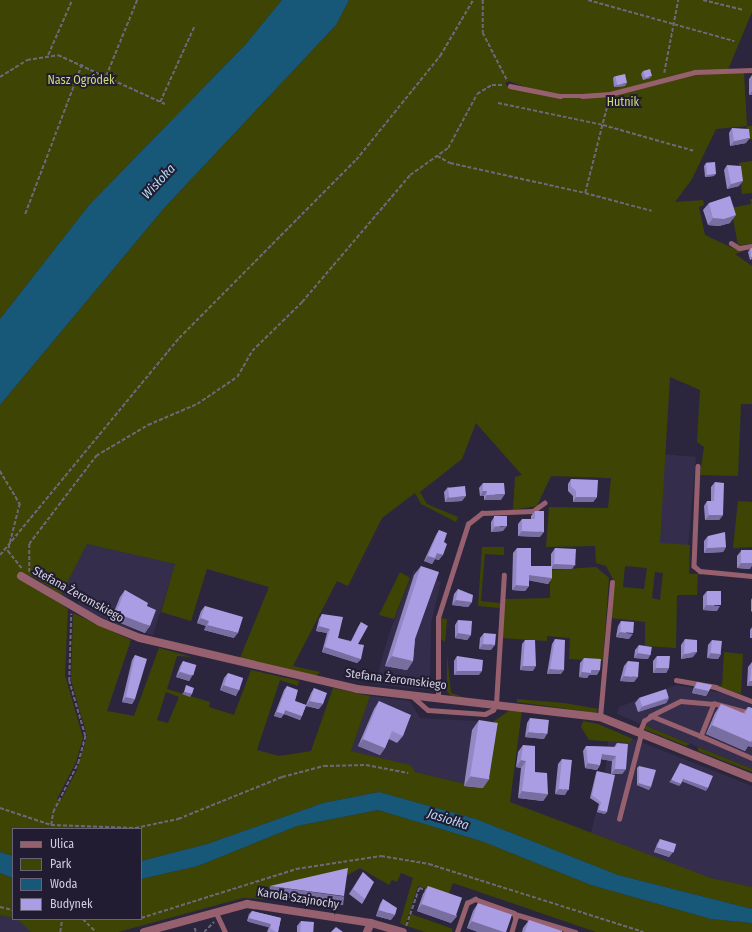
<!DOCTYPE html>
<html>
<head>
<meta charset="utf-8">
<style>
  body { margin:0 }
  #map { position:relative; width:752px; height:932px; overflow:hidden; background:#2b263d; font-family:"Fira Sans Condensed",sans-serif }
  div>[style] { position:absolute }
  .built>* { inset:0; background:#342e4c; transform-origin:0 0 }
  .green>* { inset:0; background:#3e4504 }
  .water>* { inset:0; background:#175777 }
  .path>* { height:1.5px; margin-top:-0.75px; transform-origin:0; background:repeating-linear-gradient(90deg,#6c687c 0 4px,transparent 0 6px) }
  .service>* { height:4.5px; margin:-2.25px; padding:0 2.25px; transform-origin:2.25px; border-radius:2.25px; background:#97606e }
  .minor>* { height:8px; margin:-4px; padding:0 4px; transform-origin:4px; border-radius:4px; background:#97606e }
  .wall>* { inset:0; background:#9387c4 }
  .shaded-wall>* { inset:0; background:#786ea0; transform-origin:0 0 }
  .building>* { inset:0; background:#ab9de4; transform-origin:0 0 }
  span { translate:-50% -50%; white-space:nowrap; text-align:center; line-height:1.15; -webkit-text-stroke:4px #211c32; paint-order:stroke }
  .park-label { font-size:12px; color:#ccdd74 }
  .street-label { font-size:12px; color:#d1cfde }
  .water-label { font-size:13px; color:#b4dbf3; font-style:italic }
  .legend { position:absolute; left:12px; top:828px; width:130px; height:92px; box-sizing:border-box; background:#211c32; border:1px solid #676477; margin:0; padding:5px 7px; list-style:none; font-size:12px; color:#d1cfde }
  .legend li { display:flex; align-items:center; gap:8px; height:20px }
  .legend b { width:20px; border:1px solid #676477 }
</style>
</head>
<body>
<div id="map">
  <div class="built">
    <i style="left:663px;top:454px;width:33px;height:89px;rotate:5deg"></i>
    <i style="clip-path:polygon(87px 544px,175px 564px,153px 635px,109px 623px,79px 605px,77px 599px,61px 595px)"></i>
    <i style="clip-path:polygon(414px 570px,441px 582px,431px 623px,430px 690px,375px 684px,388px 637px)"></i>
    <i style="clip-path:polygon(676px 685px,729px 694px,752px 705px,752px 769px,617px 714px,619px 707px)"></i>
    <i style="clip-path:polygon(370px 696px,410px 701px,420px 718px,493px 722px,483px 788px,415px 772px,411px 765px,351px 751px)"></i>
    <i style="clip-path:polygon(633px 739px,752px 786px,752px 887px,711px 878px,591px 833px,605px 776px,608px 741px,630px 743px)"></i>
    <i style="clip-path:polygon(0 915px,22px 920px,31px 932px,0 932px)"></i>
  </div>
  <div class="green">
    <i style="clip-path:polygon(0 0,282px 0,245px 45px,90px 204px,0 319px)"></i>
    <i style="clip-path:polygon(evenodd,349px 0,752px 0,752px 12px,727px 72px,744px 73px,747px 126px,752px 126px,752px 139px,748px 140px,747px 126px,716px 129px,692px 179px,675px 202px,703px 200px,704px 205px,699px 207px,705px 235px,737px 250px,752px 248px,735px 254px,752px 266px,752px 404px,741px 404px,738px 476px,700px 475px,704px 447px,697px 442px,700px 390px,670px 377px,660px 543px,690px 545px,689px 574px,698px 574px,697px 595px,677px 595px,676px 648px,645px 646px,645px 622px,611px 618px,613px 579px,606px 566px,596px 563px,595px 546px,546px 547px,549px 507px,608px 508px,611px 478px,551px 476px,537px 506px,513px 510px,515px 477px,522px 475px,476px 423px,462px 459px,420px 492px,427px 504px,458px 517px,456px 522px,421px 504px,415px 493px,382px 518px,348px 586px,337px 581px,293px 666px,320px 672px,316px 676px,240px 658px,269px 587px,207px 569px,191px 621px,161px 612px,175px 564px,87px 544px,61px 595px,36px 578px,19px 572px,18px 575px,68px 609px,65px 675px,83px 738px,76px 762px,57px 799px,61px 800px,77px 770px,87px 736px,71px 680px,73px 613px,131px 640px,107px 711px,134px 716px,159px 648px,192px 657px,177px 656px,167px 689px,210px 702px,209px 707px,234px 715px,251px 670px,299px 681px,298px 686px,280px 680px,257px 750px,279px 756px,311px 751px,333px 688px,370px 696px,351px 751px,411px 765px,415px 772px,483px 788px,493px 722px,510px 710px,522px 710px,510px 802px,711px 878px,752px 887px,752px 909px,618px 875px,476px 819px,379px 792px,323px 803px,207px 844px,141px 861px,141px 829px,13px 829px,13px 856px,0 852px,0 405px,165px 207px,336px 25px,349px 0,509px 81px,525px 87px,526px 91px,507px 86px,505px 83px,509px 81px,349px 0,625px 566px,647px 568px,644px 589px,623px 587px,625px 566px,349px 0,655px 572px,663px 573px,660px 600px,652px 598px,655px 572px,349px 0,166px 692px,179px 697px,168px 723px,157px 720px,166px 692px)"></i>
    <i style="clip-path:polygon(752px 161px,752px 193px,742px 194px,739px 163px)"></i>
    <i style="clip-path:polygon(750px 199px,752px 199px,752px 244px,738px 245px,731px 208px,751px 204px)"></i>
    <i style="clip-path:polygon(738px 501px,752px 502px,752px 547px,733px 548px)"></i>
    <i style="clip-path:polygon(482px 547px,504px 547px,504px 555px,485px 554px,481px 601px,500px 603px,500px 608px,478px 606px)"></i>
    <i style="clip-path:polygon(596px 567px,609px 578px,603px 661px,569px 659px,570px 638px,547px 636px,547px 641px,502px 638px,504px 599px,550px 598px,550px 570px)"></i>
    <i style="clip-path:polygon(400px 572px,410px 578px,394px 619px,379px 615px)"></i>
    <i style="clip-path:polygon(441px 618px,447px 619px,445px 642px,441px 639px)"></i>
    <i style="clip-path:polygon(724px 652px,743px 654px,741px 694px,694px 681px,722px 686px)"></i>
    <i style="clip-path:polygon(447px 655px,451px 693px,463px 697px,451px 696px,447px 691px)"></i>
    <i style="clip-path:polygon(517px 699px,564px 703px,599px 709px,596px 713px,517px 702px)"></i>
    <i style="clip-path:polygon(583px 721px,598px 724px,633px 739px,630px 743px,589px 740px,581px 727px)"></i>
    <i style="clip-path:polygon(644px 725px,690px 744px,686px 746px,644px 729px)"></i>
    <i style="clip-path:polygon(698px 747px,752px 769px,752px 772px,698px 751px)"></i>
    <i style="clip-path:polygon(378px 810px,484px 842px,591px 885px,711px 919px,752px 923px,752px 932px,596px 932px,453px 883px,448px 896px,418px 886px,405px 926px,400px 923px,413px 878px,401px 873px,397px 882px,392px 880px,389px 885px,360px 868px,348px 875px,264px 889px,264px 899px,243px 898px,118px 932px,31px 932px,17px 919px,141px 919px,141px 879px,198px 866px,297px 826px)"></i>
    <i style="clip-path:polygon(0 873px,13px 878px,13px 918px,0 915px)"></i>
    <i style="clip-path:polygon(411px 914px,453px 929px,452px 932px,425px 932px,407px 926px)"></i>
  </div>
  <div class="water">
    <i style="clip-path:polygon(282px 0,349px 0,336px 25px,165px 207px,0 405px,0 319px,90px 204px,245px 45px)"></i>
    <i style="clip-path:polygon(379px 792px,476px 819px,618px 875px,752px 909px,752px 923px,711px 919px,591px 885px,484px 842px,378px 810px,297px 826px,198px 866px,141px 879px,141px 861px,207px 844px,323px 803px)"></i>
    <i style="clip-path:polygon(0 852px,13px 856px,13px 878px,0 873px)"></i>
  </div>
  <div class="path">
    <i style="left:483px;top:0;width:33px;rotate:90deg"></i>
    <i style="left:483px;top:33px;width:53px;rotate:62.9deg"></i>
    <i style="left:588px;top:0;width:152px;rotate:15.7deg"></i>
    <i style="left:703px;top:0;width:42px;rotate:13.7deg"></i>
    <i style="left:48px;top:55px;width:60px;rotate:-66.4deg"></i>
    <i style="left:664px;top:73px;width:74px;rotate:-79.1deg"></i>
    <i style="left:106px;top:76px;width:82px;rotate:-67.8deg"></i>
    <i style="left:0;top:77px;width:32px;rotate:-32deg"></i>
    <i style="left:27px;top:60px;width:31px;rotate:-9deg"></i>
    <i style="left:58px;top:55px;width:118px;rotate:24.6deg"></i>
    <i style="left:160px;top:102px;width:82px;rotate:-65.6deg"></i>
    <i style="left:498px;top:103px;width:107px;rotate:11.8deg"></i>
    <i style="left:603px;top:125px;width:95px;rotate:15.9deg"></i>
    <i style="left:437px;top:156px;width:15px;rotate:28deg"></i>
    <i style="left:450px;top:163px;width:138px;rotate:12.5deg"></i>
    <i style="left:585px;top:193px;width:94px;rotate:-75.8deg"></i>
    <i style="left:585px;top:193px;width:69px;rotate:15deg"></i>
    <i style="left:25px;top:214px;width:160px;rotate:-69.2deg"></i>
    <i style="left:0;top:471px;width:39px;rotate:59deg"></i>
    <i style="left:20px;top:504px;width:49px;rotate:104.3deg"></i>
    <i style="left:8px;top:551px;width:22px;rotate:51deg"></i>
    <i style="left:0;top:555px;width:281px;rotate:-50.5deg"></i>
    <i style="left:179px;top:338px;width:251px;rotate:-45.2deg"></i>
    <i style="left:356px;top:160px;width:134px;rotate:-51.1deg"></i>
    <i style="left:440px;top:56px;width:65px;rotate:-59.5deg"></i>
    <i style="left:29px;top:572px;width:28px;rotate:-90deg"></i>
    <i style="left:29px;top:544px;width:111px;rotate:-52.7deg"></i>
    <i style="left:96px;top:456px;width:61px;rotate:-30.8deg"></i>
    <i style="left:148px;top:425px;width:53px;rotate:-23.2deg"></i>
    <i style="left:197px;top:404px;width:48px;rotate:-34deg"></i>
    <i style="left:237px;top:377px;width:30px;rotate:-60deg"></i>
    <i style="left:252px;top:351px;width:70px;rotate:-44.4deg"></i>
    <i style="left:302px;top:302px;width:167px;rotate:-49.6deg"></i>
    <i style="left:410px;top:175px;width:47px;rotate:-35.4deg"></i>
    <i style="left:448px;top:148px;width:61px;rotate:-61.8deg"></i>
    <i style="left:477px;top:94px;width:17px;rotate:-31deg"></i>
    <i style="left:492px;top:85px;width:12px"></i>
    <i style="left:0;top:808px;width:54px;rotate:18.4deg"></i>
    <i style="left:51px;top:825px;width:84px;rotate:2deg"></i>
    <i style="left:135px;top:828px;width:44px;rotate:-11.8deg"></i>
    <i style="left:178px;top:819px;width:112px;rotate:-22deg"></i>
    <i style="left:282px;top:777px;width:43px;rotate:-14.7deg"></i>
    <i style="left:324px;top:766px;width:42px;rotate:-1.4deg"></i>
    <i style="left:366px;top:765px;width:43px;rotate:10.8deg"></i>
    <i style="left:51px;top:825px;width:13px;rotate:-81deg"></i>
    <i style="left:53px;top:812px;width:55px;rotate:-63deg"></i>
    <i style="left:78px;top:763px;width:28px;rotate:-75deg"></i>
    <i style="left:85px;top:736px;width:57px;rotate:-106.2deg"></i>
    <i style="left:69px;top:681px;width:67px;rotate:-88.3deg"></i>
    <i style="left:0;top:907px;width:13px;rotate:13deg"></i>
    <i style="left:141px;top:918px;width:163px;rotate:-17.5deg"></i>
    <i style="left:296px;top:869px;width:86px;rotate:-8.7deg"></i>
    <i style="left:381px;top:856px;width:49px;rotate:9.5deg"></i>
    <i style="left:429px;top:864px;width:225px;rotate:17.6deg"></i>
    <i style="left:81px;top:919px;width:54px"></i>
    <i style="left:83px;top:919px;width:18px;rotate:45deg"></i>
    <i style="left:406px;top:926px;width:40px;rotate:-71.1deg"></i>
    <i style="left:419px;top:888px;width:8px;rotate:14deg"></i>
    <i style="left:195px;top:928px;width:4px;rotate:76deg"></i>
    <i style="left:60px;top:932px;width:13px;rotate:-81deg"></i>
    <i style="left:204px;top:932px;width:14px;rotate:-45deg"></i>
  </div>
  <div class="service">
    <i style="left:510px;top:86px;width:51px;rotate:11.3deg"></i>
    <i style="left:560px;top:96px;width:22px"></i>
    <i style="left:582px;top:96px;width:28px;rotate:-4deg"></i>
    <i style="left:610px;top:94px;width:88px;rotate:-14.5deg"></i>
    <i style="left:695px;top:72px;width:57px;rotate:-2deg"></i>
    <i style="left:731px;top:243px;width:9px;rotate:32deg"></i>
    <i style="left:739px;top:248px;width:13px;rotate:-9deg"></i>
    <i style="left:698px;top:466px;width:100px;rotate:92.3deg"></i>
    <i style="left:694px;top:566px;width:8px;rotate:40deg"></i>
    <i style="left:700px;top:571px;width:52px;rotate:5.5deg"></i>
    <i style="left:676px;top:680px;width:40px;rotate:10deg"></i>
    <i style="left:715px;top:687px;width:40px;rotate:21deg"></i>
    <i style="left:412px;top:696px;width:21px;rotate:41deg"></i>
    <i style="left:428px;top:710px;width:57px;rotate:4deg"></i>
    <i style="left:485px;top:714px;width:9px;rotate:-27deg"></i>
    <i style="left:493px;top:710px;width:7px;rotate:-63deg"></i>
    <i style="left:496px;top:704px;width:129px;rotate:-86.5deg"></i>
    <i style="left:438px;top:698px;width:80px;rotate:-90deg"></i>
    <i style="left:438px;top:618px;width:99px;rotate:-72.3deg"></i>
    <i style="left:468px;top:524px;width:18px;rotate:-38deg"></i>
    <i style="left:482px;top:513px;width:51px;rotate:-2.2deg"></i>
    <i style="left:533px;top:511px;width:14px;rotate:-36deg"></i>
    <i style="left:752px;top:714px;width:39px;rotate:-165deg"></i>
    <i style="left:714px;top:704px;width:35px;rotate:112deg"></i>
    <i style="left:701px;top:736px;width:56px;rotate:23.3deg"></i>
    <i style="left:650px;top:716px;width:34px;rotate:-26deg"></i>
    <i style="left:681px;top:701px;width:33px;rotate:5deg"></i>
    <i style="left:600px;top:717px;width:135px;rotate:-84.9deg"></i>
    <i style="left:639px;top:733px;width:13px;rotate:-67deg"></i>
    <i style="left:644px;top:721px;width:9px;rotate:-32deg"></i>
    <i style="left:652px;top:716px;width:53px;rotate:22.2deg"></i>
    <i style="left:619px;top:819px;width:88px;rotate:-75.5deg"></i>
    <i style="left:216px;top:912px;width:21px;rotate:65deg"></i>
    <i style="left:515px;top:914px;width:63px;rotate:16.7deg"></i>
    <i style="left:457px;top:932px;width:31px;rotate:-71deg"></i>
    <i style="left:467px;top:903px;width:9px;rotate:-27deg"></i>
    <i style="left:475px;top:899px;width:41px;rotate:19.7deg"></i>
    <i style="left:514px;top:913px;width:5px;rotate:68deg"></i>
    <i style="left:516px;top:918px;width:15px;rotate:106deg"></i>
  </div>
  <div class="minor">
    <i style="left:21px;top:576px;width:91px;rotate:30.2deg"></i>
    <i style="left:100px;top:622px;width:43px;rotate:21.8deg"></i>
    <i style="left:140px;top:638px;width:223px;rotate:13.2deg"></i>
    <i style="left:357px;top:689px;width:245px;rotate:6.6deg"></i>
    <i style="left:600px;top:717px;width:164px;rotate:21.9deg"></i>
    <i style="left:144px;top:932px;width:107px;rotate:-15.2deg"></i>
    <i style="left:247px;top:904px;width:125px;rotate:8.7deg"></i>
    <i style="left:371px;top:923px;width:33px;rotate:16deg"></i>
    <i style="left:367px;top:932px;width:10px;rotate:-66deg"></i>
  </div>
  <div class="wall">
    <i style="clip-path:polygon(643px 71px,650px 78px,643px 80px,641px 74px)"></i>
    <i style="clip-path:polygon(752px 75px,752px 95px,749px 95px,749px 79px)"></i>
    <i style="clip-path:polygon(615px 76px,625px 86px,614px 87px,613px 78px)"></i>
    <i style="clip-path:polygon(732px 128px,746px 143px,730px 146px,729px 133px)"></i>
    <i style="clip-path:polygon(706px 163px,714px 176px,705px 177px,704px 166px)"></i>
    <i style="clip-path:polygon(727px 165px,739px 186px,727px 189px,724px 170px)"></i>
    <i style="clip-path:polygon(709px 203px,730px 223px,719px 226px,708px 225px,703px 210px)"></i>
    <i style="clip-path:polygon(750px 249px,752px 259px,750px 260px,748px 252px)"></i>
    <i style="clip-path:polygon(571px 479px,597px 497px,593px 502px,573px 502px,573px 496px,568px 491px,568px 484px)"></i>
    <i style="clip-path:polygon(715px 482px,723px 515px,719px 520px,705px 520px,704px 506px,707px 501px,711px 501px,711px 487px)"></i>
    <i style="clip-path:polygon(483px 483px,501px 500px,484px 500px,484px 496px,480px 496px,479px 488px)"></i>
    <i style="clip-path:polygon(448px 487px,462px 501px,445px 502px,444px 492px)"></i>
    <i style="clip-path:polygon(535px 511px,540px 537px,518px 536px,518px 524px,522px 519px,531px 519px,531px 516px)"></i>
    <i style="clip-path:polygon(494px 517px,503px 531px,491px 532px,491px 522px)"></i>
    <i style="clip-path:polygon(439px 530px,444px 542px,439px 560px,435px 559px,432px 564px,424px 561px,436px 535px)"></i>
    <i style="clip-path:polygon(708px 536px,726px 547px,723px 552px,704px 553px,704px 541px)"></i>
    <i style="clip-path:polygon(517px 548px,531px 566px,551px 566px,551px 554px,555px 548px,572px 569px,552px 569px,552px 578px,548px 584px,529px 580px,529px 586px,525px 591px,512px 590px,513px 553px)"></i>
    <i style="clip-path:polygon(741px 551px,750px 569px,737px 568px,737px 556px)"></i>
    <i style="clip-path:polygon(421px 566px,413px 661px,407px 670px,385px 666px,414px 575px)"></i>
    <i style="clip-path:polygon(458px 589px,472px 602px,468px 607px,452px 605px,454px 594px)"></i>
    <i style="clip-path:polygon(125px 590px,147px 606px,145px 633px,111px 619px,120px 597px)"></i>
    <i style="clip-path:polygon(707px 591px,717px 611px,703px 610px,703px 596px)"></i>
    <i style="clip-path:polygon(752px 598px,752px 612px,751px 611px,751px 600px)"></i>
    <i style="clip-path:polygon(205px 606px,234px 638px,204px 630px,206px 626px,197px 623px,201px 611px)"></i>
    <i style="clip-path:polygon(322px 614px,338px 638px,351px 641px,358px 627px,361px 622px,358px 644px,361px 659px,357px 663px,322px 652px,327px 633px,316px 631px,319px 619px)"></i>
    <i style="clip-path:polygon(458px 620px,471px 635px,467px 640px,455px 638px,455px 625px)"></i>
    <i style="clip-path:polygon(621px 621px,629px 639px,616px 637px,618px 626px)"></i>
    <i style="clip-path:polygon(752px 627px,752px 638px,750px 638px,750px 630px)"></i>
    <i style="clip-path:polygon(484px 633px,491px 650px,479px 649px,480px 638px)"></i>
    <i style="clip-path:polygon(555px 639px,561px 674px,547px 674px,552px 644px)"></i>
    <i style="clip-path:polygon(685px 639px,693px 657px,681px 659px,681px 645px)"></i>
    <i style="clip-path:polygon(525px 640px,533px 671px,520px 670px,522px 644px)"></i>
    <i style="clip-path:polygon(712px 640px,721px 654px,718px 659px,707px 658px,708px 645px)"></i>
    <i style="clip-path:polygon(639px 645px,648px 659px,634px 658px,635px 650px)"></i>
    <i style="clip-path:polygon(135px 655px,135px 699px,132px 704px,122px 702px,132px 660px)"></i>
    <i style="clip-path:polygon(457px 656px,479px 675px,454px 675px,454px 661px)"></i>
    <i style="clip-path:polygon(657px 656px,669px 668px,666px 673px,653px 673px,653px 661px)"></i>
    <i style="clip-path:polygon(584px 658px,597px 675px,589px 675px,587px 678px,579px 677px,580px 663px)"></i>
    <i style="clip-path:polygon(183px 661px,192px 676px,189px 681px,176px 677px,180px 666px)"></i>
    <i style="clip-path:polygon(628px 661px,634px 682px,620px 681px,624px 666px)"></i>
    <i style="clip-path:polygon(752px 662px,752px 686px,747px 686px,748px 667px)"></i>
    <i style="clip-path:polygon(228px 673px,236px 696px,220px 690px,224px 678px)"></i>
    <i style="clip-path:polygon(697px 682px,709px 691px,706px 696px,692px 693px,694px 687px)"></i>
    <i style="clip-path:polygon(287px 686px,295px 701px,306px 705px,311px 693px,314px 688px,319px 709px,306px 706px,300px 720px,284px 714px,281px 718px,274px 716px,284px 690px)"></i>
    <i style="clip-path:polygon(639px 698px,669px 698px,666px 703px,638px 712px,635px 703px)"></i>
    <i style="clip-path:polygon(379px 701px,403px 736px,397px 743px,389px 739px,385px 748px,380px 755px,358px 746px,374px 709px)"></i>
    <i style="clip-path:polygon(721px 704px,743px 713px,748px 707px,752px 708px,752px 747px,748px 746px,745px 751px,706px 734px,715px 713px)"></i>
    <i style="clip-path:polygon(530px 718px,544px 739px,525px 737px,527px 723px)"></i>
    <i style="clip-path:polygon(479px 720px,483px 788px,464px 786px,472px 730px)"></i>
    <i style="clip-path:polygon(617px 743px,626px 769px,622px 774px,611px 774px,612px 761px,601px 759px,600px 765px,597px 770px,585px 768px,583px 751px,586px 746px,614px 747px)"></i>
    <i style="clip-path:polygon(523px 745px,535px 772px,548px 794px,543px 801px,518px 798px,521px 768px,516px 767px,518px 752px)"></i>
    <i style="clip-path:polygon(562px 759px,565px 795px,555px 794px,558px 764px)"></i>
    <i style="clip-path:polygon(639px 766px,649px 790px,637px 785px,637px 768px)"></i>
    <i style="clip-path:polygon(597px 771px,605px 814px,597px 812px,599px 804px,590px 798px,596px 773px)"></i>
    <i style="clip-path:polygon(660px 839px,673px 852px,669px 857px,654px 852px,657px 844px)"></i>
    <i style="clip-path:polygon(363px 872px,365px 899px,362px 904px,349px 894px)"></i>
    <i style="clip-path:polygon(428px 886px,457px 916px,451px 923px,417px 911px,423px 894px)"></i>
    <i style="clip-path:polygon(383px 899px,391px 920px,376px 916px,380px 904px)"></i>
    <i style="clip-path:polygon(478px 903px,506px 932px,478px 932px,467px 928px,473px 911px)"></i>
    <i style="clip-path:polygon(252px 911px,281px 918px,278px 932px,267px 932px,269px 927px,247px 921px,249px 914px)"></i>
    <i style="clip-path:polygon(529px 920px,562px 932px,522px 932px,523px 928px)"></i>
    <i style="clip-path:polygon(301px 921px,313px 932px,297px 932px,297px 926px)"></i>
  </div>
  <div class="shaded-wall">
    <i style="clip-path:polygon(652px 76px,650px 78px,643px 80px,645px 78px)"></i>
    <i style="clip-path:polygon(627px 83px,625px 86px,614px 87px,616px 85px)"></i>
    <i style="clip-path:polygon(752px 91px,752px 95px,749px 95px)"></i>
    <i style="clip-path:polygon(750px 138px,746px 143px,730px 146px,734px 141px)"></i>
    <i style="clip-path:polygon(716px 174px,714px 176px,705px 177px,707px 175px)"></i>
    <i style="clip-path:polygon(743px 181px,739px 186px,727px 189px,731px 184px)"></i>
    <i style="clip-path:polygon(736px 215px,730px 223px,719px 226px,708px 225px,713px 218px)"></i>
    <i style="clip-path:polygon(483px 491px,487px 491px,484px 496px,480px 496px)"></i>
    <i style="clip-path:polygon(505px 494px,501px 500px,484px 500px,487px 495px)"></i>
    <i style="clip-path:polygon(466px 496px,462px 501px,445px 502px,448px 497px)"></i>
    <i style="clip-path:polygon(576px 497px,597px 497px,593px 502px,573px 502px)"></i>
    <i style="clip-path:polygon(709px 515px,723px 515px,719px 520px,705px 520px)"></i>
    <i style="clip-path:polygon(507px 526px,503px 531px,491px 532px,495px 527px)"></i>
    <i style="clip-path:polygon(522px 531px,544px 532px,540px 537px,518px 536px)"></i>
    <i style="clip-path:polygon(726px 547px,723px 552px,704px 553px,707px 548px)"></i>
    <i style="clip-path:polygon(437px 553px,443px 555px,439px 560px,435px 559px,432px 564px,424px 561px,428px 556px)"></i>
    <i style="clip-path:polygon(741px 563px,752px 563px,752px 566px,750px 569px,737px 568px)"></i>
    <i style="clip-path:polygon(554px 564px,576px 564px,572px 569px,551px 569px)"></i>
    <i style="clip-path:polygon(529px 575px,552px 578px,548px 584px,526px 580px)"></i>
    <i style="clip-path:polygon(516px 585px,529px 586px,525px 591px,512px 590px)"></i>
    <i style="clip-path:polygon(456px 600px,472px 602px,468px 607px,452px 605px)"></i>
    <i style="clip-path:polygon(706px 605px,720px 606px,717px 611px,703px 610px)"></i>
    <i style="clip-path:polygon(116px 613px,150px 626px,145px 633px,111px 619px)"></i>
    <i style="clip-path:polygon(201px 618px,209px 621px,206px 626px,197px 623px)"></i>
    <i style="clip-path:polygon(208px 625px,238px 633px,234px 638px,204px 630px)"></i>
    <i style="clip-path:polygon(319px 626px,330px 629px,327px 633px,316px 631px)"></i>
    <i style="clip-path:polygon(620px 632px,633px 634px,629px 639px,616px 637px)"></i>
    <i style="clip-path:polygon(458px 633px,471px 635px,467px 640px,455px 638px)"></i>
    <i style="clip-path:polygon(483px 644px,495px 645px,491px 650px,479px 649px)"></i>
    <i style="clip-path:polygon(325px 647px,361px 659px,357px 663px,322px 652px)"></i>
    <i style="clip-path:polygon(697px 652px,693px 657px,681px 659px,684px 654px)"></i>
    <i style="clip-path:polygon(638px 653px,651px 654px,648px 659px,634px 658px)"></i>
    <i style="clip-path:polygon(711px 653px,721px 654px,718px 659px,707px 658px)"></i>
    <i style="clip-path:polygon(392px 656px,413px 661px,407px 670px,385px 666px)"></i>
    <i style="clip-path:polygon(523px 666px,536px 666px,533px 671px,520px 670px)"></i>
    <i style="clip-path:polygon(656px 668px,669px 668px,666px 673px,653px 673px)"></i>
    <i style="clip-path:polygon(550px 669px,564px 670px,561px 674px,547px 674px)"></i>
    <i style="clip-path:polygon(591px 670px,600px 670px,597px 675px,589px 675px,587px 678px,579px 677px,582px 672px)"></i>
    <i style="clip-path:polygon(457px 671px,482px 671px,479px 675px,454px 675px)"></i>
    <i style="clip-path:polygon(180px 672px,192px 676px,189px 681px,176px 677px)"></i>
    <i style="clip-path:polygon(624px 676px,638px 677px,634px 682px,620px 681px)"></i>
    <i style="clip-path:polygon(750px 681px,752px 681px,752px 686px,747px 686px)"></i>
    <i style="clip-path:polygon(224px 685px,239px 690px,236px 696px,220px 690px)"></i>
    <i style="clip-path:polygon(695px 688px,709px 691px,706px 696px,692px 693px)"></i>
    <i style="clip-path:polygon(184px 692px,192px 694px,190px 697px,182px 694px)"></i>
    <i style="clip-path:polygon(126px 697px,135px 699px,132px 704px,122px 702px)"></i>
    <i style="clip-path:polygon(669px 698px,666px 703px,638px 712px,642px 707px)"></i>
    <i style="clip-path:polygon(310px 701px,323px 704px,319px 709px,306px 706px)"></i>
    <i style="clip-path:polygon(285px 710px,302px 716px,300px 720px,284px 714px,281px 718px,274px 716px,277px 712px)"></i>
    <i style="clip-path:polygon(712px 725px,752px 739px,752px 747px,748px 746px,745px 751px,706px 734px)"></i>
    <i style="clip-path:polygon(529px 732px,547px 734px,544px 739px,525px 737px)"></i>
    <i style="clip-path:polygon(363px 739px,385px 748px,380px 755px,358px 746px)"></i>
    <i style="clip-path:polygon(602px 754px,616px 756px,612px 761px,599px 759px)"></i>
    <i style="clip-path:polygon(521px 760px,526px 761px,521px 768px,516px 767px)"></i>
    <i style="clip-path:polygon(588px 763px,600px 765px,597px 770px,585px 768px)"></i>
    <i style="clip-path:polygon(615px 769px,626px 769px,622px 774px,611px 774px)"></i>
    <i style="clip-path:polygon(471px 776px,490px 778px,483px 788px,464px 786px)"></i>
    <i style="clip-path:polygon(683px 779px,708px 788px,706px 791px,681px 781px)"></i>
    <i style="clip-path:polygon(671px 780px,681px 784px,679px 786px,669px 782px)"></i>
    <i style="clip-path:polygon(639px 783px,651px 787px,649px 790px,637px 785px)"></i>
    <i style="clip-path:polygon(559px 789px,568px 790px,565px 795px,555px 794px)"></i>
    <i style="clip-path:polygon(522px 791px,548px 794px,543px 801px,518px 798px)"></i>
    <i style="clip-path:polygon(599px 810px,607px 812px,605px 814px,597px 812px)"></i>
    <i style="clip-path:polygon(657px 847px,673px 852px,669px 857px,654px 852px)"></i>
    <i style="left:270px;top:886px;width:75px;height:9px;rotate:8deg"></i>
    <i style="clip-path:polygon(422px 904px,457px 916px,451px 923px,417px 911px)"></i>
    <i style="clip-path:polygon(379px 910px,395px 915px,391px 920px,376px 916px)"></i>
    <i style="left:249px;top:918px;width:23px;height:4px;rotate:15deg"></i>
    <i style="clip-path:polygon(472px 921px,506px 932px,478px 932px,467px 928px)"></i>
  </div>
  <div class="building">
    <i style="left:650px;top:69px;width:7px;height:7px;rotate:74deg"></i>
    <i style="left:625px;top:74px;width:9px;height:10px;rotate:77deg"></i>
    <i style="clip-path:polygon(732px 128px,749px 129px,750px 138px,734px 141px)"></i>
    <i style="left:715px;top:162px;width:12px;height:9px;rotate:85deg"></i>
    <i style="clip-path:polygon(727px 165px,741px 166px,743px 181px,731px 184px)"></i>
    <i style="clip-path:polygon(730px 196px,736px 215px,724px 219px,713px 218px,709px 203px)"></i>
    <i style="clip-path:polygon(752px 248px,752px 257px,751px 257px,750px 249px)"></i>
    <i style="clip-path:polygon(571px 479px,598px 480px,597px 497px,576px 497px,576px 491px,571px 486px)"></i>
    <i style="clip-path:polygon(715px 482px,724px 483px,723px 515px,709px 515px,707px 501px,714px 501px)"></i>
    <i style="clip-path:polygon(483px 483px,504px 483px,505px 494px,487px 495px,487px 491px,483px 491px)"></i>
    <i style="left:465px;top:486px;width:10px;height:17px;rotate:84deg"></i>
    <i style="clip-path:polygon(535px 511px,544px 511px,544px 532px,522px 531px,522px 519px,535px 519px)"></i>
    <i style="left:507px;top:516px;width:10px;height:13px;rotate:90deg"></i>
    <i style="clip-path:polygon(439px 530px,447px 533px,444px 542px,447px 544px,443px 555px,437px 553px,435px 558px,428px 556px)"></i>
    <i style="clip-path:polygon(725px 532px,726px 547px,707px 548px,708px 536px)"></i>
    <i style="clip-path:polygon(517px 548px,531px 548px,531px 566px,552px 566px,552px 578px,529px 575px,529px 586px,516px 585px)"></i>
    <i style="left:555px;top:548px;width:21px;height:16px;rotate:3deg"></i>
    <i style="left:752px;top:550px;width:13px;height:11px;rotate:90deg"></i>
    <i style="clip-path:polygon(421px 566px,439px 572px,415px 639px,413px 661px,392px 656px)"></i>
    <i style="clip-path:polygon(458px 589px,473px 595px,472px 602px,456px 600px)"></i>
    <i style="clip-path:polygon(125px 590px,148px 603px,147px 606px,156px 610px,150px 626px,116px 613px)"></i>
    <i style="left:707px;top:591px;width:14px;height:14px"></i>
    <i style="clip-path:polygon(205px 606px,243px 617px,238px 633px,208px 625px,209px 621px,201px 618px)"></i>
    <i style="clip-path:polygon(322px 614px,343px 617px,338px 638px,351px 642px,361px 622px,368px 626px,358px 644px,364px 645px,361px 659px,325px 647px,330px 629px,319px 626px)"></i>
    <i style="clip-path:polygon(458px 620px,472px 621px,471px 635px,458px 633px)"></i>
    <i style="left:621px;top:621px;width:13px;height:11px;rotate:4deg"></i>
    <i style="left:484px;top:633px;width:12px;height:11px;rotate:5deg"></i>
    <i style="clip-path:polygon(555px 639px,565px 640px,564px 670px,550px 669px)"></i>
    <i style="clip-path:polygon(685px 639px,697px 640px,697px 652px,684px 654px)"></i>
    <i style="clip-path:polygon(525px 640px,535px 640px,536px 666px,523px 666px)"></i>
    <i style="left:712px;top:640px;width:10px;height:13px;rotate:6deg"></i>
    <i style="left:639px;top:645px;width:13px;height:8px;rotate:9deg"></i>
    <i style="clip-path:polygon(135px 655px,147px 659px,135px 699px,126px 697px)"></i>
    <i style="clip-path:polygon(457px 656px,483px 660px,482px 671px,457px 671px)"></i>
    <i style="clip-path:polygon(657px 656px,670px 656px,669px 668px,656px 668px)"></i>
    <i style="clip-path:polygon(584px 658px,601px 659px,600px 670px,591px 670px,591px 673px,582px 672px)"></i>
    <i style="left:183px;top:661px;width:14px;height:11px;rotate:17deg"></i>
    <i style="clip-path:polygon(628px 661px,639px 662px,638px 677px,624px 676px)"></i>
    <i style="clip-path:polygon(752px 662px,752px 681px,750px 681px)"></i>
    <i style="left:228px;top:673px;width:16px;height:13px;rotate:18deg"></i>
    <i style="clip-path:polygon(697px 682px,712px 685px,709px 691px,695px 688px)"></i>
    <i style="clip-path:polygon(186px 685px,194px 688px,192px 694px,184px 692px)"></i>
    <i style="clip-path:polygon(287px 686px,298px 690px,295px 701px,306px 705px,302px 716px,285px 710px,284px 714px,277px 712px)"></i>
    <i style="clip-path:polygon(314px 688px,327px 693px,323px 704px,310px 701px)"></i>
    <i style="left:666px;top:689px;width:9px;height:28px;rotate:72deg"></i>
    <i style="clip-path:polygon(379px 701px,411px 715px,403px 736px,392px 731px,385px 748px,363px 739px)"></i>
    <i style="clip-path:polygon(721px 704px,745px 714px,748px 707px,752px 708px,752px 740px,751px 742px,712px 725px)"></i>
    <i style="left:530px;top:718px;width:19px;height:14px;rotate:6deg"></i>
    <i style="left:479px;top:720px;width:19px;height:57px;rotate:9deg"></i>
    <i style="clip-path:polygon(617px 743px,628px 744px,626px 769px,615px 769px,616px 756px,602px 754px,600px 765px,588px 763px,586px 746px,616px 747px)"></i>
    <i style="clip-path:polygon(523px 745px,535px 746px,535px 772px,547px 773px,548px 794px,522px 791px,526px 761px,521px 760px)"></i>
    <i style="left:562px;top:759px;width:10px;height:30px;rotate:6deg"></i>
    <i style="clip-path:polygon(680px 763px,713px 776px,708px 788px,683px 779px,681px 784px,671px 780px)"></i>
    <i style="clip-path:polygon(639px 766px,656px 770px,651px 787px,639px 783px)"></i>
    <i style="clip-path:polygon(597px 771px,615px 775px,607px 812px,599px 810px,601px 802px,592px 795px)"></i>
    <i style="left:660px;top:839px;width:17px;height:9px;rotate:17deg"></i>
    <i style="clip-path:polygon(348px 868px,344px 896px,270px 886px)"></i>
    <i style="clip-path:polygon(363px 872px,374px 882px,365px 899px,353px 889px)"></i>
    <i style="left:428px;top:886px;width:36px;height:19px;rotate:19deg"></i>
    <i style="clip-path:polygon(383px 899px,397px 908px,395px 915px,379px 910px)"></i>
    <i style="left:478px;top:903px;width:36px;height:19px;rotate:19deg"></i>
    <i style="clip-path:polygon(252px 911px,281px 918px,278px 932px,276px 932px,270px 928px,271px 924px,249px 918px)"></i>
    <i style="clip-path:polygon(529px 920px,562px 931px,562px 932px,525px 932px)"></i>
    <i style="left:301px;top:921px;width:13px;height:11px;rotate:4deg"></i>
    <i style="clip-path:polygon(336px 927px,343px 932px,331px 932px)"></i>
  </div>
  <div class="park-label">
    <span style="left:81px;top:81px">Nasz Ogródek</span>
    <span style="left:623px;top:103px">Hutnik</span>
  </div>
  <div class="street-label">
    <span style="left:78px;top:595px;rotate:29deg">Stefana Żeromskiego</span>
    <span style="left:396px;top:680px;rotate:7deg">Stefana Żeromskiego</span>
    <span style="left:298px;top:899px;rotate:9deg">Karola Szajnochy</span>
  </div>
  <div class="water-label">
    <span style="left:159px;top:182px;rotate:-47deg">Wisłoka</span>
    <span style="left:448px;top:820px;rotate:18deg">Jasiołka</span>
  </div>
  <ul class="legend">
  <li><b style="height:5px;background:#97606e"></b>Ulica</li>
  <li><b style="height:11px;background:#3e4504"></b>Park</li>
  <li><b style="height:11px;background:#175777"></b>Woda</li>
  <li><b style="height:11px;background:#ab9de4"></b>Budynek</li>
  </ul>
</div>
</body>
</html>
